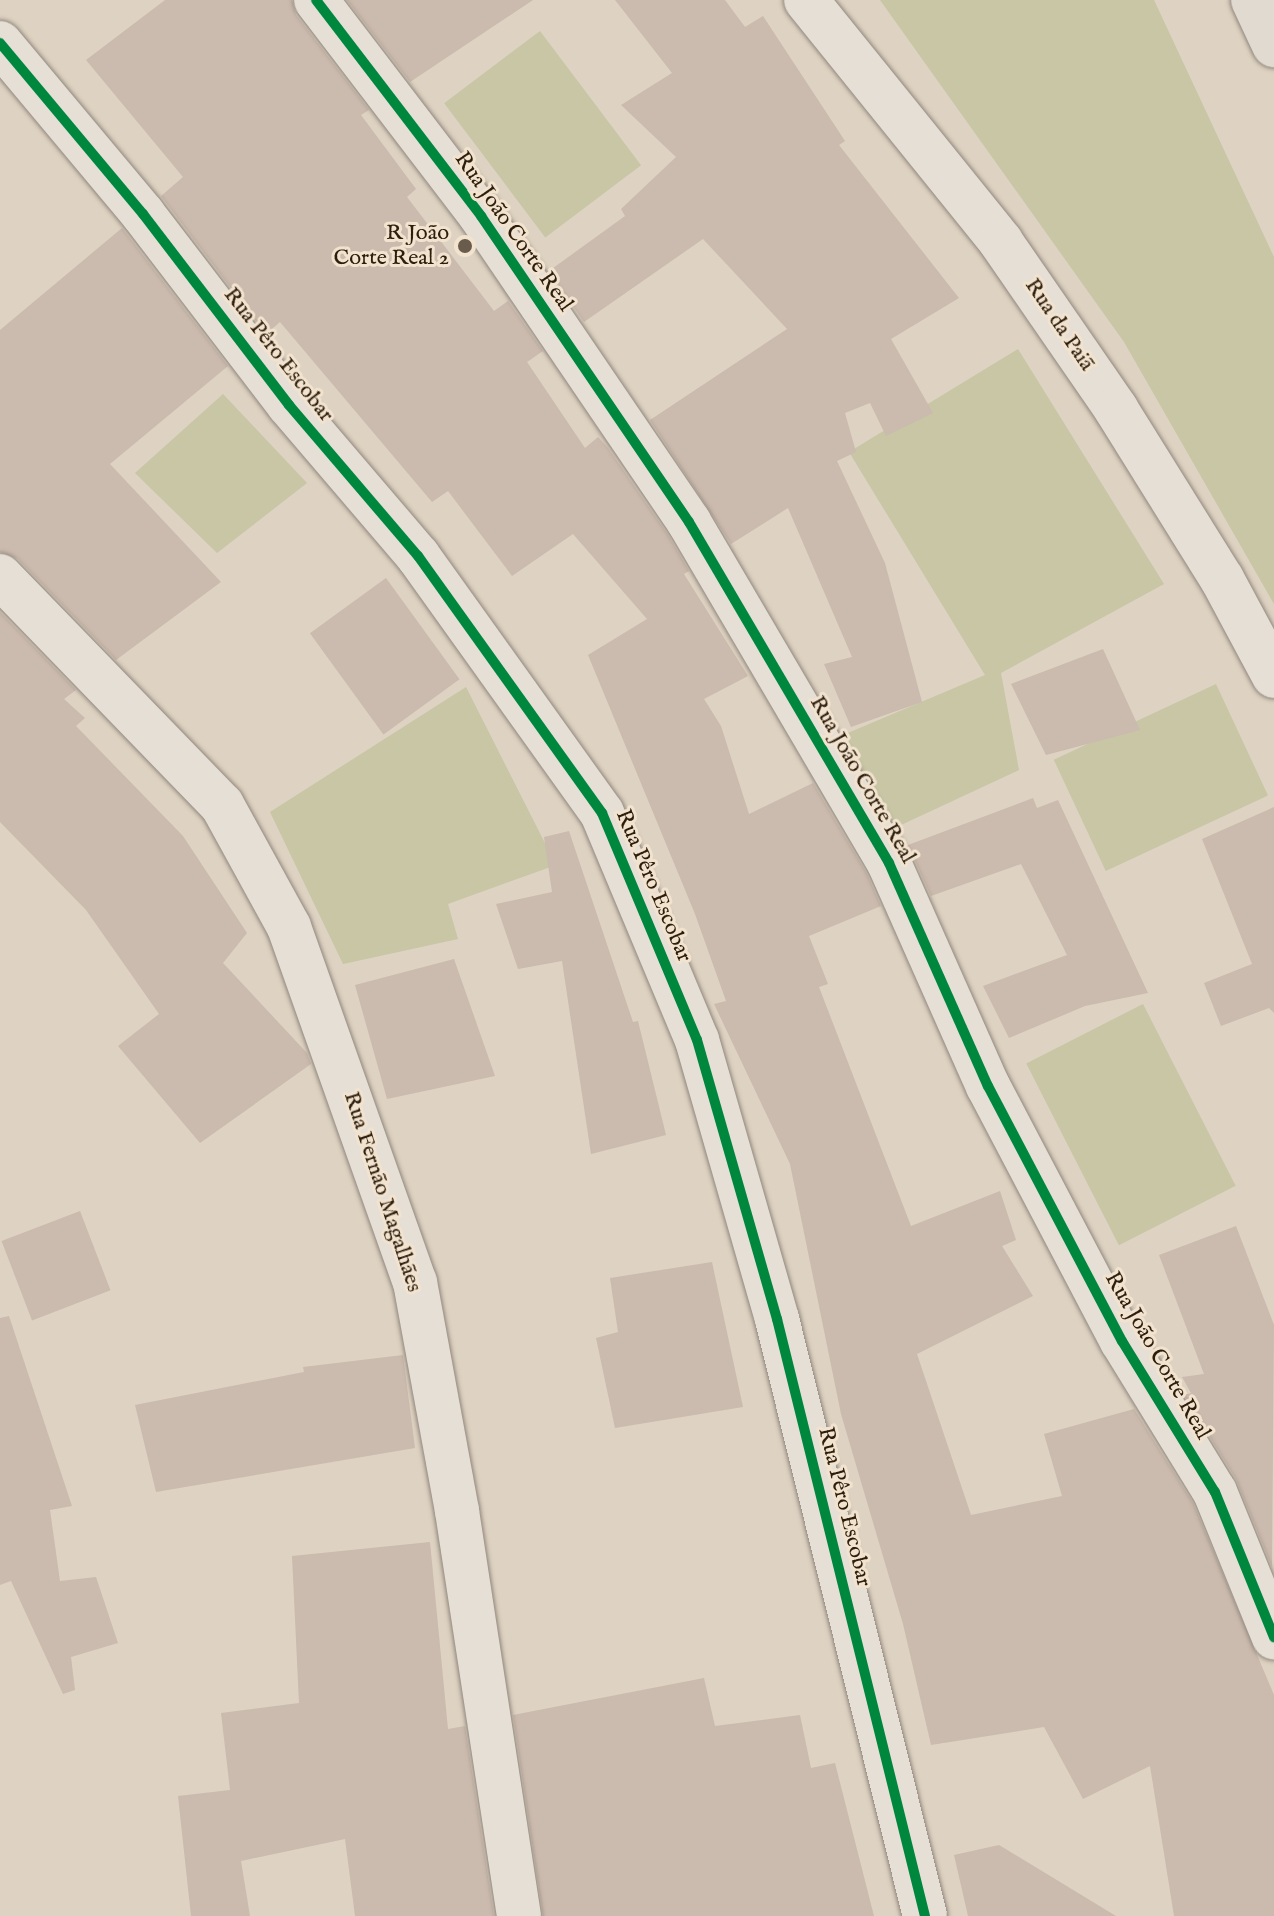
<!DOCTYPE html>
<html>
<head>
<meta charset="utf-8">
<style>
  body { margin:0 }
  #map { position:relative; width:1274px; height:1916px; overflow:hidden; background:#ded2c2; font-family:"IM FELL English",serif }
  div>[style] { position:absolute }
  .green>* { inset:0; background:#c8c6a5; transform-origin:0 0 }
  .building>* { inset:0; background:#cbbaae; transform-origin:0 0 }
  .roads { filter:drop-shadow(0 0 2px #90877c) drop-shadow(0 0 2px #90877c) }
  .minor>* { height:44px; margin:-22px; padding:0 22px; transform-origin:22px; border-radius:22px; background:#e6dfd6 }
  .highway>* { height:44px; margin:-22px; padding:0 22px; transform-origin:22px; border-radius:22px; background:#e1dad0 }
  .cycleway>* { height:10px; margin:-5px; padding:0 5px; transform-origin:5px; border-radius:5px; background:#00873e }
  .dots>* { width:22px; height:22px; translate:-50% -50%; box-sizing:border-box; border:4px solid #f2e3cf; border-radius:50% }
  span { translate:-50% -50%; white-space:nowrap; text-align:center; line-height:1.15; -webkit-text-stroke:6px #f2e3cf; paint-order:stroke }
  .street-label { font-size:22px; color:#2c1d0d }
  .poi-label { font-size:22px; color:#2c1d0d }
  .right { translate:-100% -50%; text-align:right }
</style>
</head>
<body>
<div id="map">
  <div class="green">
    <i style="clip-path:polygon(880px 0,1154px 0,1274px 257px,1274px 604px,1124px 342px)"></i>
    <i style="left:540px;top:31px;width:168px;height:120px;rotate:53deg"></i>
    <i style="clip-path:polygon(1018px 349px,1164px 584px,1001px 673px,1019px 770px,886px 832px,836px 738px,985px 675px,849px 452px)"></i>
    <i style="clip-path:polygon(223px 394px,307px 483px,217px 553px,135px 473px)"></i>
    <i style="left:1216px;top:684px;width:123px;height:179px;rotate:65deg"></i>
    <i style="clip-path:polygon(466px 687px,556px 865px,448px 904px,458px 939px,343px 964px,270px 812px)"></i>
    <i style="left:1143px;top:1004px;width:204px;height:131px;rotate:63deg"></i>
  </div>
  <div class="building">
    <i style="clip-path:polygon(165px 0,292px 0,296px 15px,369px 110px,361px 115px,416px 189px,407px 197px,494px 311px,508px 301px,543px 351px,527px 362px,585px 448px,598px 437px,608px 448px,668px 535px,689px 571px,684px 574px,748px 676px,704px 699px,721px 726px,749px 814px,813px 783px,867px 874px,881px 906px,809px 936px,828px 984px,819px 987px,911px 1226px,1000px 1191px,1016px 1240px,1002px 1246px,1033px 1296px,917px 1354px,971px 1515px,1062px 1496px,1044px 1434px,1134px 1409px,1193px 1503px,1274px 1695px,1274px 1916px,1174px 1916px,1150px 1766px,1083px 1799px,1044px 1727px,931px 1745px,903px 1624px,841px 1414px,790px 1164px,714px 1004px,726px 1001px,695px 914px,588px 655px,647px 619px,573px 534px,512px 576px,448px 491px,432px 502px,280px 322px,266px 334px,161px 196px,183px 177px,86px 60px)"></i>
    <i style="clip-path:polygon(347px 0,533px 0,410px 82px)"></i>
    <i style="clip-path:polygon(615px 0,725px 0,745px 27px,763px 16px,845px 141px,839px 145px,959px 298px,891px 339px,933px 413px,886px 436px,870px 403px,845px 413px,856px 452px,837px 461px,885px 563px,922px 702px,851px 727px,824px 664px,852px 657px,788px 508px,731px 544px,650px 420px,787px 329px,703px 239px,584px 322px,549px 271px,625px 216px,621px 209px,676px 157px,621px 105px,672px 73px)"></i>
    <i style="clip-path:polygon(122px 228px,228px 366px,110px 464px,221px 582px,116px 660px,18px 559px,0 552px,0 330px)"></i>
    <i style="left:386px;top:578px;width:125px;height:94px;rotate:54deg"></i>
    <i style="clip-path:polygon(0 612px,76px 690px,64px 699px,85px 718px,76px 726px,183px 836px,247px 933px,223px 963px,307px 1053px,311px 1064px,200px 1143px,118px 1046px,159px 1014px,86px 910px,0 822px)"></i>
    <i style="clip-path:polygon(1103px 649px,1140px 730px,1046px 755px,1011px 684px)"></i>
    <i style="clip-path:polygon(1033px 798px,1037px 808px,1058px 800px,1148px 993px,1085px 1006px,1009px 1038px,983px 986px,1067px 955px,1021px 864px,931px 896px,908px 845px)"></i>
    <i style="clip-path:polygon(1274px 807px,1274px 1013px,1269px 1008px,1221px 1026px,1204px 983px,1252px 964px,1202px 839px)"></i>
    <i style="clip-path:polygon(569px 831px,633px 1022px,638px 1021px,666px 1135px,591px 1154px,562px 961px,518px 969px,496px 904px,552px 892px,544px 837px)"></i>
    <i style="clip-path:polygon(454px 959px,495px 1076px,387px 1099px,355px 985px)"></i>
    <i style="left:80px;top:1211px;width:85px;height:84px;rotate:69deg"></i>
    <i style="clip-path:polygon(1236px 1226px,1274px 1325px,1272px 1567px,1236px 1479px,1184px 1395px,1191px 1393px,1182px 1377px,1204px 1374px,1159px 1255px)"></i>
    <i style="clip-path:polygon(712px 1262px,743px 1407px,615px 1428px,596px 1338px,618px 1332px,610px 1278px)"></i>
    <i style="clip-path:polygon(9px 1316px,72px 1506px,50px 1510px,60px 1581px,96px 1577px,118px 1643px,71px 1657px,75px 1690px,63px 1694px,11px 1581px,0 1585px,0 1318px)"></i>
    <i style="clip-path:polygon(403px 1355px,415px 1448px,156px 1492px,135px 1405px,304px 1372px,303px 1367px)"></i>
    <i style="clip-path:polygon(430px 1542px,448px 1729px,465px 1726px,494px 1916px,355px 1916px,345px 1839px,241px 1861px,250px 1916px,191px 1916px,178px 1796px,230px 1790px,221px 1713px,299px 1703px,292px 1556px)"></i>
    <i style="clip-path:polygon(704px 1678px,715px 1726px,800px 1715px,811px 1768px,835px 1763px,874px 1916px,543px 1916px,513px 1715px)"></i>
    <i style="clip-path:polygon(999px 1845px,1116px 1916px,968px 1916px,954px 1855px)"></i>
  </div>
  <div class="roads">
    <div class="minor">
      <i style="left:316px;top:0;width:272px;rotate:52.6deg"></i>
      <i style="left:481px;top:216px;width:370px;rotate:55.8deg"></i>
      <i style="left:689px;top:522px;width:395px;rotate:59.6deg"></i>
      <i style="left:889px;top:863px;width:244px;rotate:66.1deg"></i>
      <i style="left:988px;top:1086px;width:288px;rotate:62.3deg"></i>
      <i style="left:1122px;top:1341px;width:177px;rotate:58.4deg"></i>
      <i style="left:1215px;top:1492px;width:157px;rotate:67.9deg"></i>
      <i style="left:806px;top:0;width:311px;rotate:51.1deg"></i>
      <i style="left:1001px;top:242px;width:203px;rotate:55.4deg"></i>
      <i style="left:1116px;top:409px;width:200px;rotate:58.1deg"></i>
      <i style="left:1222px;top:579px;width:110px;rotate:61.8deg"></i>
      <i style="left:0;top:43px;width:223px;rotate:50.1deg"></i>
      <i style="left:143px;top:214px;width:240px;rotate:52.6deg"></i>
      <i style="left:289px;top:405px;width:199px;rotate:49.5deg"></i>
      <i style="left:418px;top:556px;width:316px;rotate:54.4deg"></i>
      <i style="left:602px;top:813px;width:246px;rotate:67.3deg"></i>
      <i style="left:697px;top:1040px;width:290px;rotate:74deg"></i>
      <i style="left:777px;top:1319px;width:615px;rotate:76.08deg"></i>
      <i style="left:0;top:576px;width:319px;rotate:45.9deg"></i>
      <i style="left:222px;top:805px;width:139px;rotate:61.2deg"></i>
      <i style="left:289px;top:927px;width:377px;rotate:70.5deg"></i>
      <i style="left:415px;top:1282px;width:233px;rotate:79.6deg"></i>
      <i style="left:457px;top:1511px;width:410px;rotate:81.3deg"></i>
    </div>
    <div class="highway">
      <i style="left:1253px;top:0;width:50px;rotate:65deg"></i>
    </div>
  </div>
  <div class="cycleway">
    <i style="left:316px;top:0;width:272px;rotate:52.6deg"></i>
    <i style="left:481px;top:216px;width:370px;rotate:55.8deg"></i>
    <i style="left:689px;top:522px;width:395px;rotate:59.6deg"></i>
    <i style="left:889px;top:863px;width:244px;rotate:66.1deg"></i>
    <i style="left:988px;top:1086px;width:288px;rotate:62.3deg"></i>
    <i style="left:1122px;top:1341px;width:177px;rotate:58.4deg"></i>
    <i style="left:1215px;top:1492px;width:157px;rotate:67.9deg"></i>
    <i style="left:0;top:43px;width:223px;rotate:50.1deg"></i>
    <i style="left:143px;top:214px;width:240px;rotate:52.6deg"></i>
    <i style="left:289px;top:405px;width:199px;rotate:49.5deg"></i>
    <i style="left:418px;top:556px;width:316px;rotate:54.4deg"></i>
    <i style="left:602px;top:813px;width:246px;rotate:67.3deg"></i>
    <i style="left:697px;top:1040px;width:290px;rotate:74deg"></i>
    <i style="left:777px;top:1319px;width:615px;rotate:76.08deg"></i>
  </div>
  <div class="dots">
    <i style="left:465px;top:246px;background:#6a5c4c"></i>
  </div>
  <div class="street-label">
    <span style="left:513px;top:232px;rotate:55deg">Rua João Corte Real</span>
    <span style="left:1059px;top:325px;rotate:56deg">Rua da Paiã</span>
    <span style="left:278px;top:355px;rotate:52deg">Rua Pêro Escobar</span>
    <span style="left:862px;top:780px;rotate:60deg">Rua João Corte Real</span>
    <span style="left:653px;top:886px;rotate:67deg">Rua Pêro Escobar</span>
    <span style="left:382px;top:1192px;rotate:72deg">Rua Fernão Magalhães</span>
    <span style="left:1157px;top:1356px;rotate:60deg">Rua João Corte Real</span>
    <span style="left:844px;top:1507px;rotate:76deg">Rua Pêro Escobar</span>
  </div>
  <div class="poi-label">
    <span class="right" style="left:449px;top:246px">R João<br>Corte Real 2</span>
  </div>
</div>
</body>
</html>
